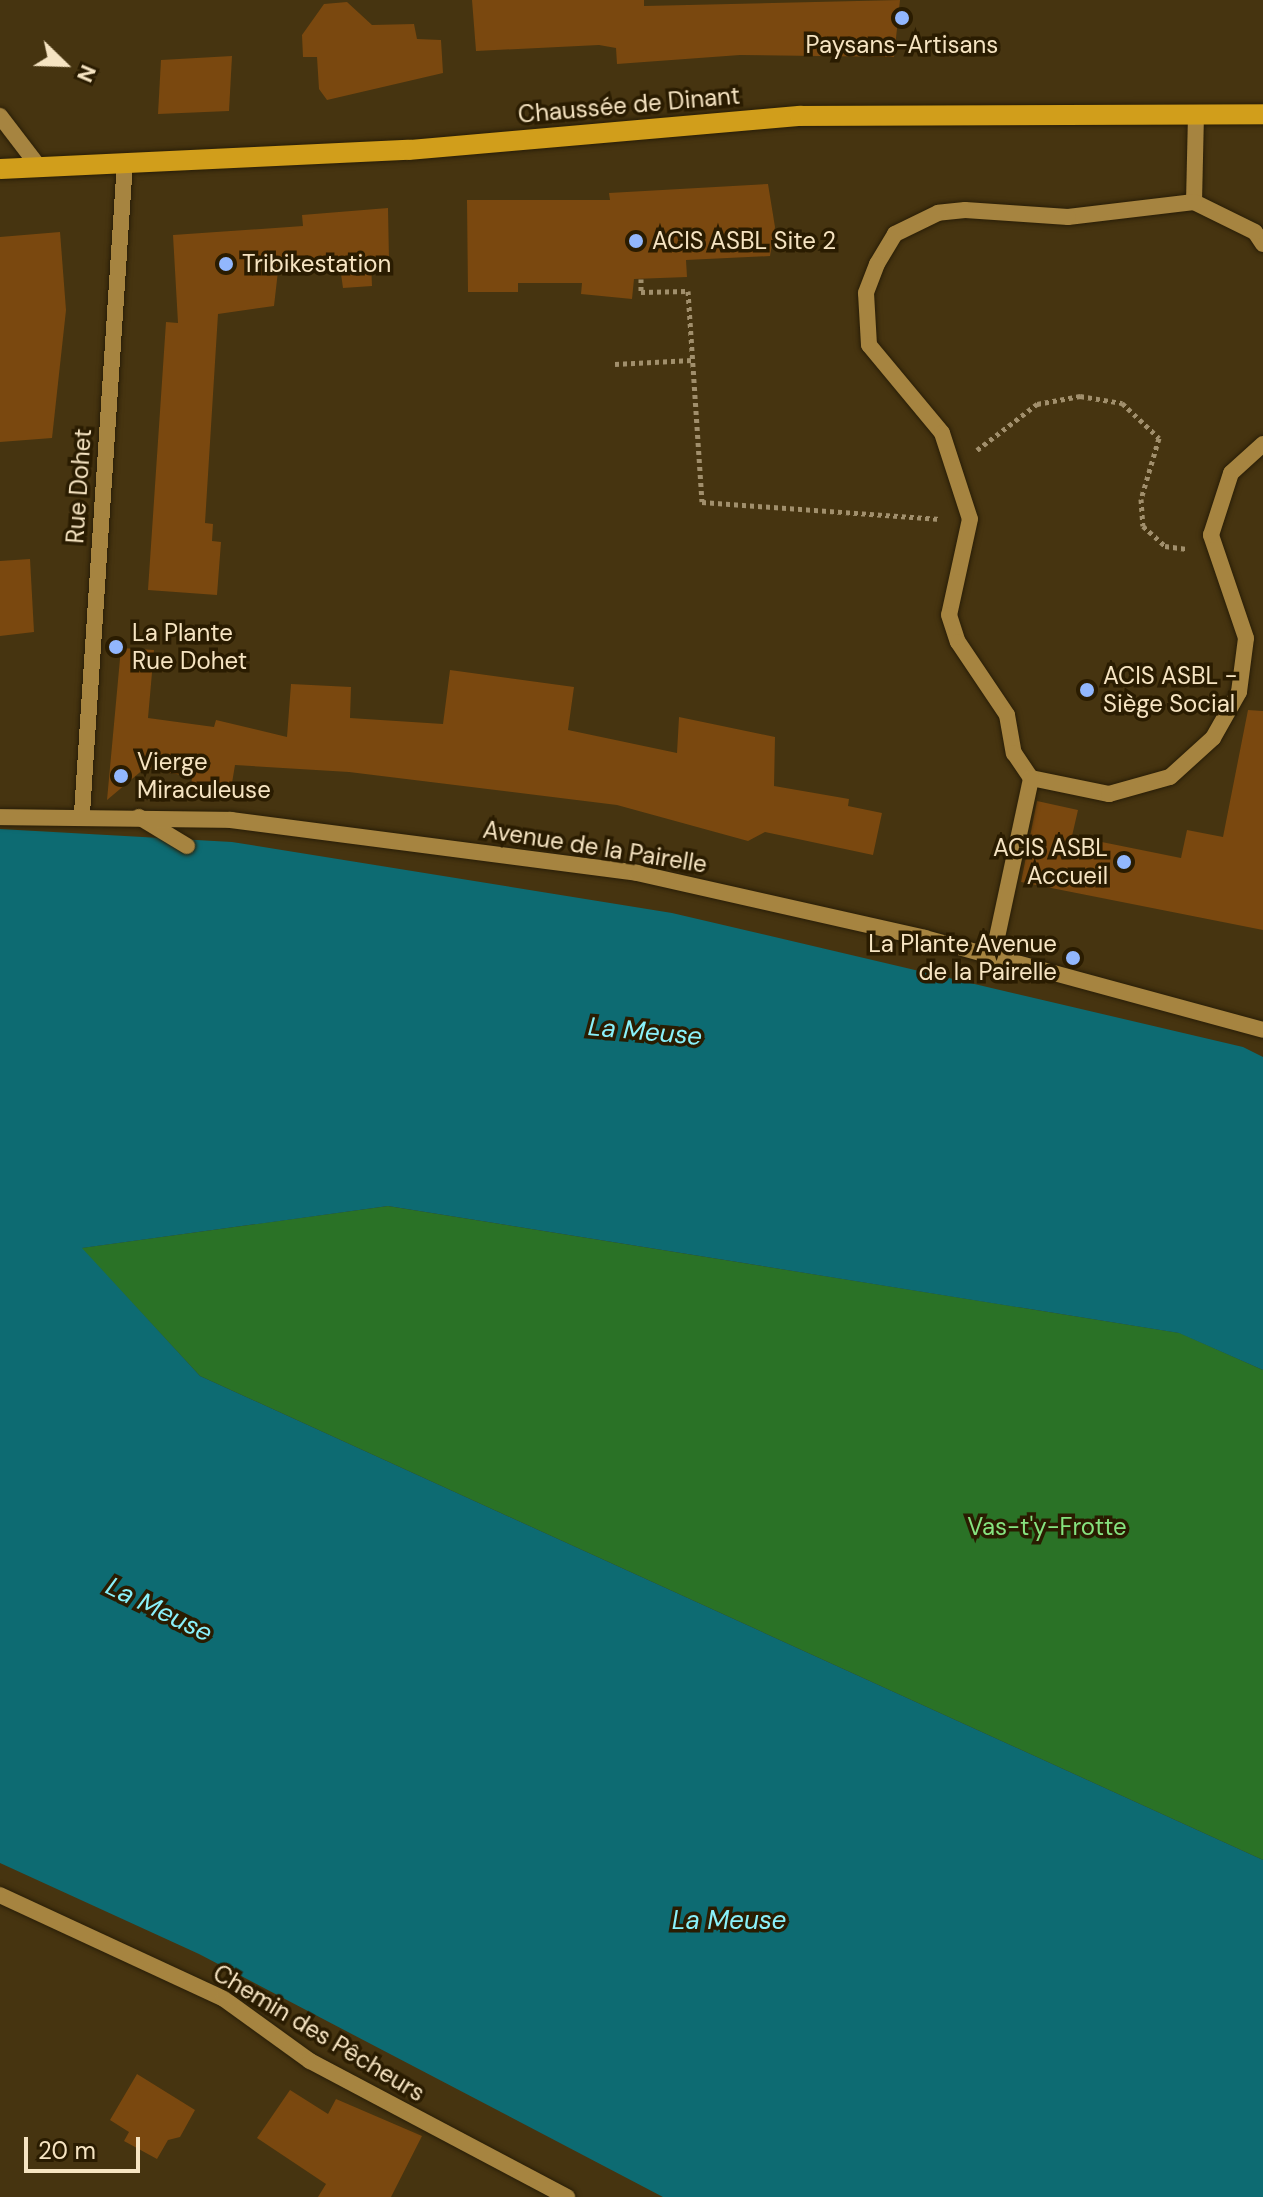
<!DOCTYPE html>
<html>
<head>
<meta charset="utf-8">
<style>
  body { margin:0 }
  #map { position:relative; width:1263px; height:2197px; overflow:hidden; background:#463410; font-family:"DM Sans",sans-serif }
  div>[style] { position:absolute }
  .forest>* { inset:0; background:#2a7226 }
  .water>* { inset:0; background:#0d6b72 }
  .building>* { inset:0; background:#7a480f }
  .path>* { height:5px; margin-top:-2.5px; transform-origin:0; background:repeating-linear-gradient(90deg,#a18f6c 0 4px,transparent 0 8px) }
  .roads { filter:drop-shadow(0 0 2px #281d07) drop-shadow(0 0 2px #281d07) }
  .lane>* { height:16px; margin:-8px; padding:0 8px; transform-origin:8px; border-radius:8px; background:#a68440 }
  .street>* { height:16px; margin:-8px; padding:0 8px; transform-origin:8px; border-radius:8px; background:#a68440 }
  .primary>* { height:20px; margin:-10px; padding:0 10px; transform-origin:10px; border-radius:10px; background:#d19e1b }
  .dots>* { width:22px; height:22px; translate:-50% -50%; box-sizing:border-box; border:4px solid #2a1c01; border-radius:50% }
  span { translate:-50% -50%; white-space:nowrap; text-align:center; line-height:1.15; -webkit-text-stroke:7px #2a1c01; paint-order:stroke }
  .poi-label { font-size:24px; color:#f6e4c2 }
  .left { translate:0 -50%; text-align:left }
  .right { translate:-100% -50%; text-align:right }
  .street-label { font-size:24px; color:#f6e4c2 }
  .park-label { font-size:24px; color:#86e37f }
  .water-label { font-size:26px; color:#8af1fa; font-style:italic }
  .north { position:absolute; left:24px; top:24px; width:80px; height:80px; -webkit-text-stroke:6px #2a1c01; paint-order:stroke; rotate:113deg; font-size:22px; font-weight:700; line-height:32px; text-align:center; color:#f6e4c2 }
  .north::after { content:''; display:block; margin:auto; width:28px; height:36px; background:#f6e4c2; clip-path:polygon(50% 0,100% 100%,50% 72%,0 100%) }
  .scale { position:absolute; left:24px; top:2137px; width:116px; height:36px; box-sizing:border-box; border:4px solid #f6e4c2; border-top:0; padding-left:10px; font-size:24px; line-height:28px; white-space:nowrap; color:#f6e4c2; -webkit-text-stroke:6px #2a1c01; paint-order:stroke }
</style>
</head>
<body>
<div id="map">
  <div class="forest">
    <i style="clip-path:polygon(388px 1206px,1180px 1333px,1263px 1370px,1263px 1860px,200px 1376px,81px 1248px)"></i>
  </div>
  <div class="water">
    <i style="clip-path:polygon(0 829px,232px 842px,672px 913px,1243px 1047px,1263px 1057px,1263px 1370px,1179px 1333px,388px 1206px,82px 1248px,200px 1376px,1263px 1860px,1263px 2197px,663px 2197px,199px 1954px,0 1863px)"></i>
  </div>
  <div class="building">
    <i style="clip-path:polygon(472px 0,644px 0,644px 6px,900px 0,894px 57px,740px 55px,617px 64px,616px 48px,599px 45px,476px 51px)"></i>
    <i style="clip-path:polygon(347px 2px,372px 25px,414px 24px,417px 39px,441px 40px,443px 73px,327px 100px,319px 89px,317px 57px,303px 57px,302px 35px,324px 4px)"></i>
    <i style="clip-path:polygon(232px 56px,229px 111px,158px 114px,161px 60px)"></i>
    <i style="clip-path:polygon(768px 184px,775px 227px,770px 256px,686px 260px,687px 277px,634px 279px,632px 299px,581px 294px,582px 283px,518px 283px,518px 292px,468px 292px,467px 200px,610px 200px,609px 193px)"></i>
    <i style="clip-path:polygon(388px 208px,389px 260px,371px 262px,372px 286px,343px 288px,340px 267px,278px 271px,274px 306px,218px 314px,205px 523px,213px 524px,212px 541px,221px 542px,217px 595px,148px 590px,166px 322px,178px 323px,173px 235px,303px 226px,302px 215px)"></i>
    <i style="clip-path:polygon(60px 232px,66px 310px,52px 438px,0 442px,0 237px)"></i>
    <i style="clip-path:polygon(30px 559px,34px 632px,0 636px,0 561px)"></i>
    <i style="clip-path:polygon(121px 648px,154px 650px,148px 718px,214px 727px,216px 720px,287px 737px,291px 684px,351px 687px,350px 718px,443px 724px,450px 670px,574px 687px,568px 730px,677px 753px,679px 717px,775px 737px,774px 786px,849px 799px,848px 806px,882px 813px,873px 855px,765px 832px,748px 841px,617px 805px,349px 772px,235px 765px,230px 795px,191px 789px,192px 777px,145px 768px,107px 800px)"></i>
    <i style="clip-path:polygon(1248px 710px,1263px 711px,1263px 930px,1021px 882px,1037px 801px,1078px 810px,1072px 836px,1181px 858px,1187px 830px,1223px 837px)"></i>
    <i style="clip-path:polygon(137px 2074px,195px 2110px,180px 2137px,168px 2140px,157px 2159px,124px 2141px,129px 2132px,110px 2120px)"></i>
    <i style="clip-path:polygon(290px 2090px,328px 2114px,336px 2099px,422px 2136px,391px 2197px,318px 2197px,326px 2184px,257px 2138px)"></i>
  </div>
  <div class="path">
    <i style="left:641px;top:279px;width:13px;rotate:90deg"></i>
    <i style="left:641px;top:292px;width:47px;rotate:-1.2deg"></i>
    <i style="left:688px;top:291px;width:211px;rotate:86.2deg"></i>
    <i style="left:702px;top:502px;width:239px;rotate:4.1deg"></i>
    <i style="left:615px;top:364px;width:77px;rotate:-3deg"></i>
    <i style="left:977px;top:450px;width:76px;rotate:-37.5deg"></i>
    <i style="left:1037px;top:404px;width:44px;rotate:-10.5deg"></i>
    <i style="left:1080px;top:396px;width:43px;rotate:9.5deg"></i>
    <i style="left:1122px;top:403px;width:51px;rotate:43.4deg"></i>
    <i style="left:1159px;top:438px;width:64px;rotate:106.4deg"></i>
    <i style="left:1141px;top:499px;width:27px;rotate:86deg"></i>
    <i style="left:1143px;top:526px;width:30px;rotate:42deg"></i>
    <i style="left:1165px;top:546px;width:22px;rotate:8deg"></i>
  </div>
  <div class="roads">
    <div class="lane">
      <i style="left:1194px;top:202px;width:88px;rotate:-88.7deg"></i>
      <i style="left:1263px;top:244px;width:14px;rotate:-124deg"></i>
      <i style="left:1255px;top:232px;width:68px;rotate:-153.8deg"></i>
      <i style="left:1194px;top:202px;width:127px;rotate:173.2deg"></i>
      <i style="left:1068px;top:217px;width:103px;rotate:-176.1deg"></i>
      <i style="left:965px;top:210px;width:27px;rotate:174deg"></i>
      <i style="left:938px;top:213px;width:48px;rotate:154deg"></i>
      <i style="left:895px;top:234px;width:35px;rotate:121deg"></i>
      <i style="left:877px;top:264px;width:31px;rotate:111deg"></i>
      <i style="left:866px;top:293px;width:52px;rotate:86.7deg"></i>
      <i style="left:869px;top:345px;width:114px;rotate:50.3deg"></i>
      <i style="left:942px;top:433px;width:90px;rotate:72deg"></i>
      <i style="left:970px;top:519px;width:98px;rotate:102.3deg"></i>
      <i style="left:949px;top:615px;width:28px;rotate:72deg"></i>
      <i style="left:958px;top:642px;width:88px;rotate:56.1deg"></i>
      <i style="left:1007px;top:715px;width:39px;rotate:80deg"></i>
      <i style="left:1014px;top:753px;width:30px;rotate:56deg"></i>
      <i style="left:1031px;top:778px;width:80px;rotate:11.6deg"></i>
      <i style="left:1109px;top:794px;width:63px;rotate:-15.6deg"></i>
      <i style="left:1170px;top:777px;width:58px;rotate:-42.2deg"></i>
      <i style="left:1213px;top:738px;width:53px;rotate:-60.5deg"></i>
      <i style="left:1239px;top:692px;width:54px;rotate:-82.6deg"></i>
      <i style="left:1246px;top:638px;width:109px;rotate:-108.8deg"></i>
      <i style="left:1211px;top:535px;width:65px;rotate:-72.1deg"></i>
      <i style="left:1231px;top:473px;width:43px;rotate:-42.2deg"></i>
      <i style="left:139px;top:817px;width:56px;rotate:31.1deg"></i>
      <i style="left:993px;top:956px;width:182px;rotate:-77.9deg"></i>
      <i style="left:0;top:1895px;width:247px;rotate:24.9deg"></i>
      <i style="left:224px;top:1999px;width:106px;rotate:35.8deg"></i>
      <i style="left:310px;top:2061px;width:291px;rotate:27.9deg"></i>
    </div>
    <div class="street">
      <i style="left:0;top:116px;width:64px;rotate:52.6deg"></i>
      <i style="left:82px;top:813px;width:652px;rotate:-86.22deg"></i>
      <i style="left:0;top:817px;width:231px;rotate:0.7deg"></i>
      <i style="left:231px;top:820px;width:409px;rotate:7.4deg"></i>
      <i style="left:637px;top:873px;width:295px;rotate:12.7deg"></i>
      <i style="left:925px;top:938px;width:350px;rotate:15.2deg"></i>
    </div>
    <div class="primary">
      <i style="left:0;top:169px;width:409px;rotate:-2.7deg"></i>
      <i style="left:409px;top:150px;width:392px;rotate:-5deg"></i>
      <i style="left:800px;top:116px;width:463px;rotate:-0.2deg"></i>
    </div>
  </div>
  <div class="dots">
    <i style="left:902px;top:18px;background:#92b7fd"></i>
    <i style="left:636px;top:241px;background:#92b7fd"></i>
    <i style="left:226px;top:264px;background:#92b7fd"></i>
    <i style="left:116px;top:647px;background:#92b7fd"></i>
    <i style="left:1087px;top:690px;background:#92b7fd"></i>
    <i style="left:121px;top:776px;background:#92b7fd"></i>
    <i style="left:1124px;top:862px;background:#92b7fd"></i>
    <i style="left:1073px;top:958px;background:#92b7fd"></i>
  </div>
  <div class="poi-label">
    <span style="left:902px;top:45px">Paysans-Artisans</span>
    <span class="left" style="left:652px;top:241px">ACIS ASBL Site 2</span>
    <span class="left" style="left:242px;top:264px">Tribikestation</span>
    <span class="left" style="left:132px;top:647px">La Plante<br>Rue Dohet</span>
    <span class="left" style="left:1103px;top:690px">ACIS ASBL -<br>Siège Social</span>
    <span class="left" style="left:137px;top:776px">Vierge<br>Miraculeuse</span>
    <span class="right" style="left:1108px;top:862px">ACIS ASBL<br>Accueil</span>
    <span class="right" style="left:1057px;top:958px">La Plante Avenue<br>de la Pairelle</span>
  </div>
  <div class="street-label">
    <span style="left:629px;top:105px;rotate:-5deg">Chaussée de Dinant</span>
    <span style="left:79px;top:486px;rotate:-86deg">Rue Dohet</span>
    <span style="left:595px;top:847px;rotate:9deg">Avenue de la Pairelle</span>
    <span style="left:319px;top:2033px;rotate:31deg">Chemin des Pêcheurs</span>
  </div>
  <div class="park-label">
    <span style="left:1047px;top:1527px">Vas-t'y-Frotte</span>
  </div>
  <div class="water-label">
    <span style="left:645px;top:1032px;rotate:5deg">La Meuse</span>
    <span style="left:159px;top:1610px;rotate:26deg">La Meuse</span>
    <span style="left:729px;top:1921px">La Meuse</span>
  </div>
  <div class="north">N</div>
  <div class="scale">20 m</div>
</div>
</body>
</html>
